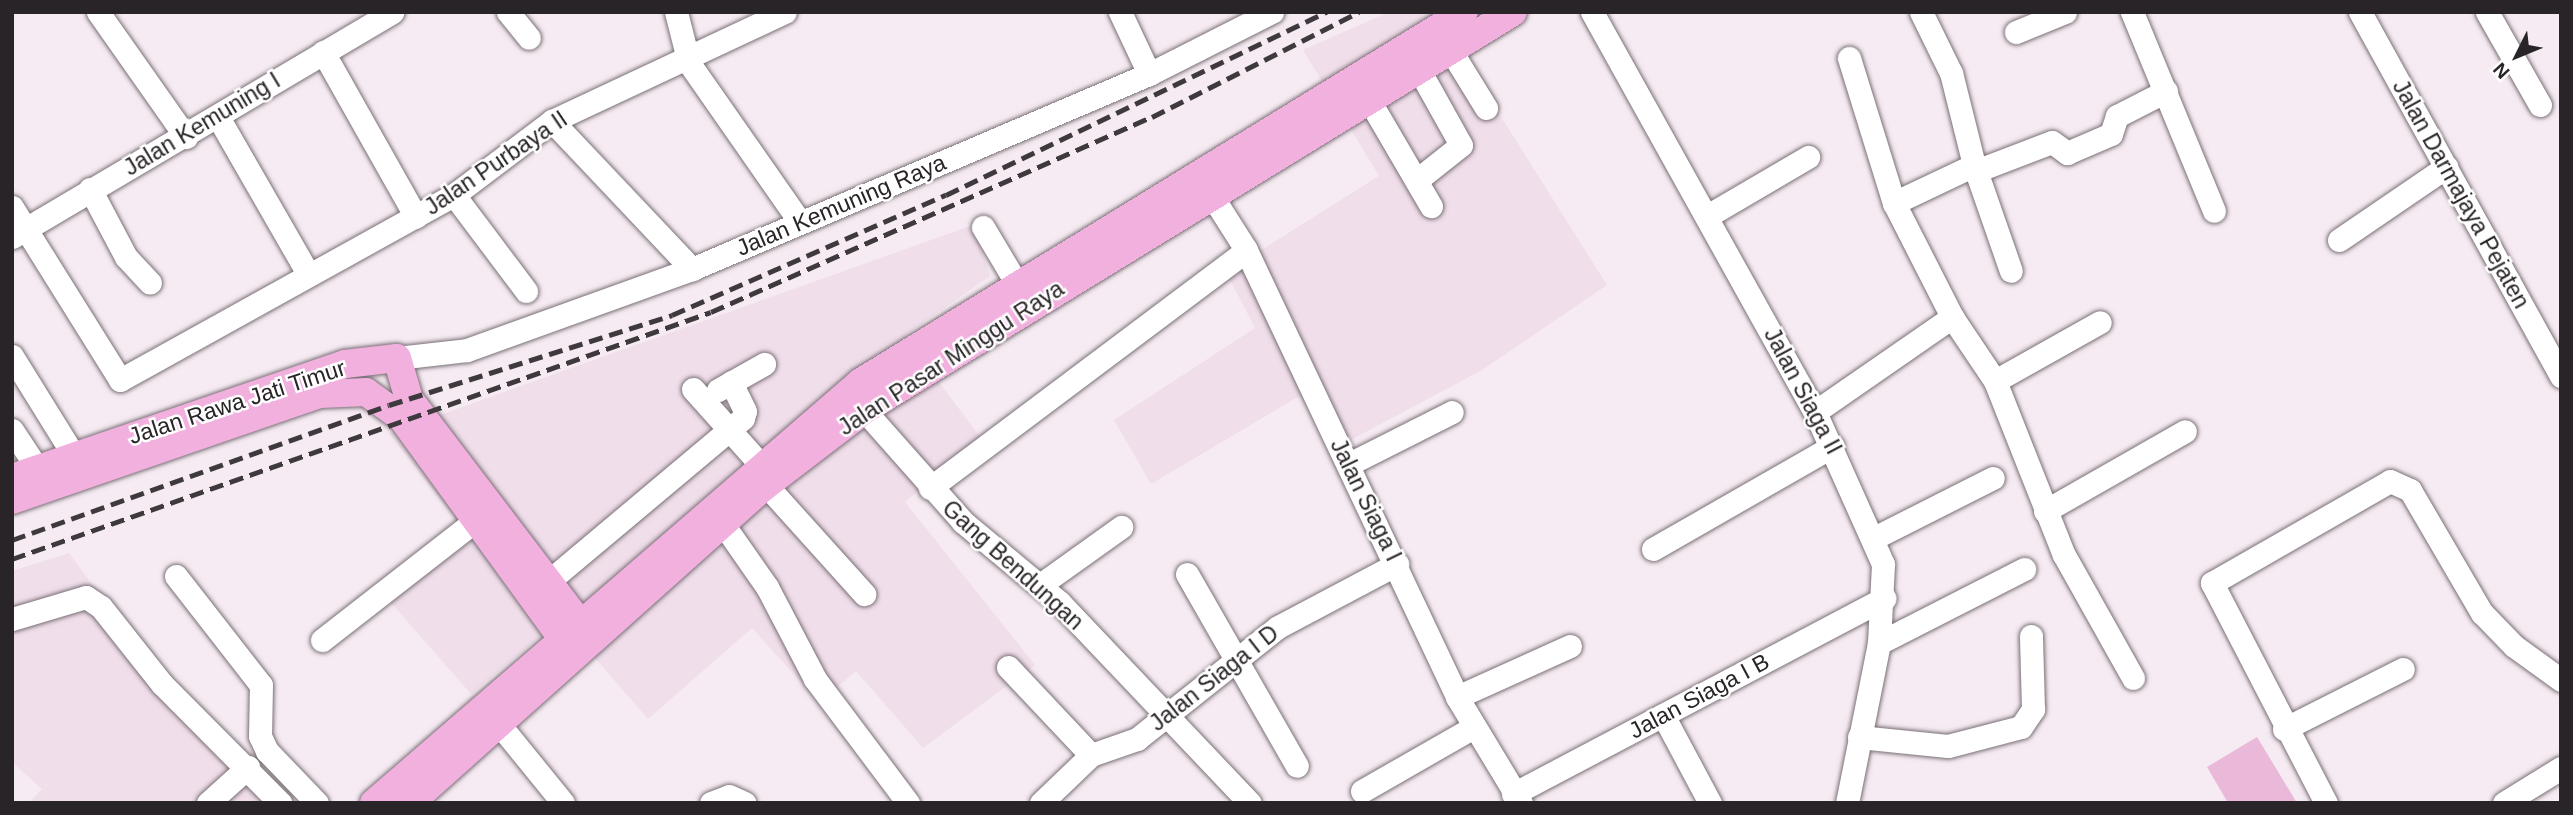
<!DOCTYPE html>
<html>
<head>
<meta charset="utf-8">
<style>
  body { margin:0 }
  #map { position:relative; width:2573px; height:815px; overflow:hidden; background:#f6ebf2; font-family:Helvetica,sans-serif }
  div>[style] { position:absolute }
  .built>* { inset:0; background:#f0deea }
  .green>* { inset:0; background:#eab8d9 }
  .roads { filter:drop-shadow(0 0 2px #797076) drop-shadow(0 0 2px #797076) }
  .minor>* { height:23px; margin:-11.5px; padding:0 11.5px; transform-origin:11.5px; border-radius:11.5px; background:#fff }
  .major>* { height:28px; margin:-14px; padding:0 14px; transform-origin:14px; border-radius:14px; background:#f2b0df }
  .rail>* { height:5px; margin-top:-2.5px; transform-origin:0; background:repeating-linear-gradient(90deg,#3e393c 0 14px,transparent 0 21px) }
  span { translate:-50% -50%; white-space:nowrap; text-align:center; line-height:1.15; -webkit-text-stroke:5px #fff; paint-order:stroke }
  .street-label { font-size:23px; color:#282427 }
  .frame { position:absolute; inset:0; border:14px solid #282427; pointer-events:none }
  .north { position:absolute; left:2482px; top:21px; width:70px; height:70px; -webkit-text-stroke:5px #fff; paint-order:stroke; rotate:227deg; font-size:19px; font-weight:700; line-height:28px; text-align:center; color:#282427 }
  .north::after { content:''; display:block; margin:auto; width:24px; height:32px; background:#282427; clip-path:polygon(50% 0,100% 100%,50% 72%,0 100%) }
</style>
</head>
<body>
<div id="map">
  <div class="built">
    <i style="clip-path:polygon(1389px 12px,1435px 12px,1607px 285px,1482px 370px,1332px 450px,1301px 395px,1151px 484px,1114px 420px,1255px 328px,1226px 272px,1379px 176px,1303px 50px)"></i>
    <i style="clip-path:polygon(973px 225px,990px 276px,904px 336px,981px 438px,905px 502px,1035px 665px,923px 748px,856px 671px,819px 702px,752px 628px,648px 719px,561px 619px,471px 694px,378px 588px,460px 525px,389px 433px)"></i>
    <i style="clip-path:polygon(69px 553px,220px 758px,239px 743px,289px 803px,29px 803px,42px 789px,12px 762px,12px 571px)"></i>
  </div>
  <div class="green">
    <i style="clip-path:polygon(2257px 737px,2297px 803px,2228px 803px,2207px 767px)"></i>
  </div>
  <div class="roads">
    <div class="minor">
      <i style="left:98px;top:12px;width:153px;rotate:54.9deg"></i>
      <i style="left:508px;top:12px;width:33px;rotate:51deg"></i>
      <i style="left:676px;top:12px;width:53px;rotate:75.7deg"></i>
      <i style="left:689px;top:63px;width:194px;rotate:55.1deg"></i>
      <i style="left:1120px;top:12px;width:68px;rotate:64.9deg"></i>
      <i style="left:1592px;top:12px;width:458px;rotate:60.9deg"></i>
      <i style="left:1815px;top:412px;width:167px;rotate:65.9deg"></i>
      <i style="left:1883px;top:564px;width:79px;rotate:92.9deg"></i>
      <i style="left:1879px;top:643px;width:163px;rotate:101.3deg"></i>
      <i style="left:2132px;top:12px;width:215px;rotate:67.6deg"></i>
      <i style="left:2360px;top:12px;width:416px;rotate:61.1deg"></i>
      <i style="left:2487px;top:12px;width:107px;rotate:60.3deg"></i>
      <i style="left:2016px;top:32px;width:53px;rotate:-22.2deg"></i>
      <i style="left:1451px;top:51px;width:67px;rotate:58.4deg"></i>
      <i style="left:323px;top:52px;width:189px;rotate:60.6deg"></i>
      <i style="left:1849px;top:58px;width:152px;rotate:72.8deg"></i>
      <i style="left:1894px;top:203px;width:128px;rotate:63deg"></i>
      <i style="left:1952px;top:317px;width:77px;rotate:56.1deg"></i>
      <i style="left:1995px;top:381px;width:187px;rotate:68.4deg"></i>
      <i style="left:2064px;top:555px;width:141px;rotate:60.7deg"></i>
      <i style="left:1369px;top:100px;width:123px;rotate:59.7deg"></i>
      <i style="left:218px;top:117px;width:179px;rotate:60.1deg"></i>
      <i style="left:552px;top:121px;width:204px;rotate:46.6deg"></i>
      <i style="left:1974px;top:165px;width:112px;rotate:70.8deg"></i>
      <i style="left:1976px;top:171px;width:81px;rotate:-20.9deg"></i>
      <i style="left:2052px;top:142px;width:19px;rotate:36deg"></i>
      <i style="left:2067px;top:153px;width:48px;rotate:-23.4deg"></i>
      <i style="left:2111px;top:134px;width:19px;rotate:-72deg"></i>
      <i style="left:2117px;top:116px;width:55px;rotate:-27deg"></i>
      <i style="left:1417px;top:180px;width:56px;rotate:-38.5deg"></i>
      <i style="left:1461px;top:145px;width:86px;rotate:-119.2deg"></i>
      <i style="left:90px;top:189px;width:77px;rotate:62.1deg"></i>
      <i style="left:126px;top:257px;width:35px;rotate:47deg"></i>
      <i style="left:454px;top:195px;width:120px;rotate:53.1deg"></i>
      <i style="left:1212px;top:196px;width:62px;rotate:57.6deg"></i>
      <i style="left:1245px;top:248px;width:497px;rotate:64.7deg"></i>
      <i style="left:1457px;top:697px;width:124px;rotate:58.9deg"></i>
      <i style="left:1894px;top:203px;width:89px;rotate:-25.4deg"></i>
      <i style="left:1974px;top:165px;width:95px;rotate:-104deg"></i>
      <i style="left:1951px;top:73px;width:68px;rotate:-116.2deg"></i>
      <i style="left:12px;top:207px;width:204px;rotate:58deg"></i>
      <i style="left:120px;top:380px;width:382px;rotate:-29deg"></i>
      <i style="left:454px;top:195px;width:123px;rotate:-37.1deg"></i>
      <i style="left:552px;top:121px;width:257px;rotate:-25.1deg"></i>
      <i style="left:1709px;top:215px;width:115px;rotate:-30.4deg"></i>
      <i style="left:983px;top:227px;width:66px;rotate:59.2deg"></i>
      <i style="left:12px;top:237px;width:442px;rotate:-30.6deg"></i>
      <i style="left:2339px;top:240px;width:130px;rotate:-34.3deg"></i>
      <i style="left:12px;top:356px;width:133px;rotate:58.2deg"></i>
      <i style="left:397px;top:358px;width:70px;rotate:-6.5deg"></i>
      <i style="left:467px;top:350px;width:239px;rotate:-19.8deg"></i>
      <i style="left:692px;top:269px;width:497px;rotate:-23.1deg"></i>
      <i style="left:1149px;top:74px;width:138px;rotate:-26.8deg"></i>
      <i style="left:1995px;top:381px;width:120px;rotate:-29.3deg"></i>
      <i style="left:693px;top:389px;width:101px;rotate:48.2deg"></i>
      <i style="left:718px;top:390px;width:53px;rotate:-29.5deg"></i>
      <i style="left:864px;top:410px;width:149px;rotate:48.5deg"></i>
      <i style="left:963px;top:522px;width:125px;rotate:39.8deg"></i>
      <i style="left:1059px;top:602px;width:277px;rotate:46.5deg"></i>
      <i style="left:1815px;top:412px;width:167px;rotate:-34.7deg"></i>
      <i style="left:12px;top:430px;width:64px;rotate:56.6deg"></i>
      <i style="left:1349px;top:464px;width:115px;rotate:-26.8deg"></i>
      <i style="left:766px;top:485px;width:147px;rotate:48deg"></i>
      <i style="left:930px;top:488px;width:395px;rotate:-36.9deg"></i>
      <i style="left:2045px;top:511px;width:161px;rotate:-29.7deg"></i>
      <i style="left:723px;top:524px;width:77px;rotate:55.1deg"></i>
      <i style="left:767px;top:587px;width:104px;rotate:62.4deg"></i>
      <i style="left:815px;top:679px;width:155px;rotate:53.1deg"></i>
      <i style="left:1874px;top:538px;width:133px;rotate:-26.8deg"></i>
      <i style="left:1653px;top:549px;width:207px;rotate:-29.8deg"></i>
      <i style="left:1187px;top:574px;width:221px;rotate:60.2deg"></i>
      <i style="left:176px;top:576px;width:138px;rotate:52.1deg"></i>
      <i style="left:261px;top:685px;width:51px;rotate:91.1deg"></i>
      <i style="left:260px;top:736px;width:17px;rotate:65deg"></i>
      <i style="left:267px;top:751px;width:72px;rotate:46.1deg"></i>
      <i style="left:1040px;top:585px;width:100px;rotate:-35.6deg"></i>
      <i style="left:537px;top:591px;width:269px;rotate:-40deg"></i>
      <i style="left:743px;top:418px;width:7px;rotate:-74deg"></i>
      <i style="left:745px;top:411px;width:32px;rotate:-116deg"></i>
      <i style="left:12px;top:619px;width:77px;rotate:-16.6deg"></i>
      <i style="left:86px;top:597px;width:18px;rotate:34deg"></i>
      <i style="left:101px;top:607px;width:98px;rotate:51.6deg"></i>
      <i style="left:162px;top:684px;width:168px;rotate:45.2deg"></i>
      <i style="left:322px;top:640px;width:210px;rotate:-37.9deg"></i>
      <i style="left:1879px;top:643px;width:163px;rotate:-27deg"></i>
      <i style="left:1008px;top:667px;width:121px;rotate:46.7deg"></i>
      <i style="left:1457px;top:697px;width:124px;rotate:-24.3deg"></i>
      <i style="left:1663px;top:715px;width:100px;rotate:61.9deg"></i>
      <i style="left:498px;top:723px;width:103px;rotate:50.9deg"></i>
      <i style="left:2284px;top:729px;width:133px;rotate:-26.8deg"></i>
      <i style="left:1859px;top:737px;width:89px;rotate:5.8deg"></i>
      <i style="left:1948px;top:746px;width:75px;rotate:-14.6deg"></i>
      <i style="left:2021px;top:727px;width:22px;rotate:-56deg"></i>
      <i style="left:2033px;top:709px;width:73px;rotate:-91.6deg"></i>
      <i style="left:1362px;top:791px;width:127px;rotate:-29.8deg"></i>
      <i style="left:1513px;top:794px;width:420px;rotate:-27.8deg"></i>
      <i style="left:208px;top:803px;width:54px;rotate:-42deg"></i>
      <i style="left:711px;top:803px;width:19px;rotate:-21deg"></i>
      <i style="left:729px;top:796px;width:17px;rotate:24deg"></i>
      <i style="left:1041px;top:803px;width:69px;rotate:-43.8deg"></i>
      <i style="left:1091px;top:755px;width:49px;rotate:-19.2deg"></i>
      <i style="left:1137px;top:739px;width:180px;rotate:-38.5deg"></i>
      <i style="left:1278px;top:627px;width:135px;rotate:-27.9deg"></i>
      <i style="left:2326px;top:803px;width:248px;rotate:-117.4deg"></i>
      <i style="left:2212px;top:583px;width:205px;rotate:-29.8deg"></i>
      <i style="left:2390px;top:481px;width:22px;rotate:24deg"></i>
      <i style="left:2410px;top:490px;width:143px;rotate:59.7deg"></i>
      <i style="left:2482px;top:613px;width:46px;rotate:45.9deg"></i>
      <i style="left:2514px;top:646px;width:58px;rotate:35.9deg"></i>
      <i style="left:2504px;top:803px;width:67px;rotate:-31.6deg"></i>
    </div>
    <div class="major">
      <i style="left:12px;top:478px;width:352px;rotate:-18.9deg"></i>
      <i style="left:345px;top:364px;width:52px;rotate:-6.6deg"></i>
      <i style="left:397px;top:358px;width:43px;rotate:73.7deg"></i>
      <i style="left:409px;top:399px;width:280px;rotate:52.7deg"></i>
      <i style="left:12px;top:500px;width:326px;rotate:-19deg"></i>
      <i style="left:320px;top:394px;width:46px;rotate:-2.5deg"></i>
      <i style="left:366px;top:392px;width:44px;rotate:35.8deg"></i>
      <i style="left:402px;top:418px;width:272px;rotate:54deg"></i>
      <i style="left:374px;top:803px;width:644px;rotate:-40.84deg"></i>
      <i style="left:861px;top:382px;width:707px;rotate:-31.53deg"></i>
      <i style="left:410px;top:803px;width:477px;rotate:-41.8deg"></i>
      <i style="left:766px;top:485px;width:123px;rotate:-37.4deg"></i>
      <i style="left:864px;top:410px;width:761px;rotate:-31.52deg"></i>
    </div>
  </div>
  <div class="rail">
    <i style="left:12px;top:540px;width:400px;rotate:-19.7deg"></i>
    <i style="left:389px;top:405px;width:297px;rotate:-17.6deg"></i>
    <i style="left:672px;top:315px;width:299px;rotate:-23.7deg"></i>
    <i style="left:946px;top:195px;width:423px;rotate:-25.7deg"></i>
    <i style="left:12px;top:559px;width:741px;rotate:-19.46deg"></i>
    <i style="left:711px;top:312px;width:482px;rotate:-23.9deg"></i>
    <i style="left:1152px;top:117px;width:232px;rotate:-26.9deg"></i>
  </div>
  <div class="street-label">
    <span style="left:202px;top:124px;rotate:-31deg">Jalan Kemuning I</span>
    <span style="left:496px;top:163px;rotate:-34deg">Jalan Purbaya II</span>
    <span style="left:2461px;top:194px;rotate:61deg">Jalan Darmajaya Pejaten</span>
    <span style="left:841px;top:205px;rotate:-23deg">Jalan Kemuning Raya</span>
    <span style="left:951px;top:358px;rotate:-33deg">Jalan Pasar Minggu Raya</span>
    <span style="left:1803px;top:391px;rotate:62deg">Jalan Siaga II</span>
    <span style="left:237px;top:402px;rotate:-18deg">Jalan Rawa Jati Timur</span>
    <span style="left:1366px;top:500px;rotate:64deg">Jalan Siaga I</span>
    <span style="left:1013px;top:565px;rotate:42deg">Gang Bendungan</span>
    <span style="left:1214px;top:678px;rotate:-38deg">Jalan Siaga I D</span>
    <span style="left:1699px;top:696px;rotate:-28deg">Jalan Siaga I B</span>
  </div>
  <div class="frame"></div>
  <div class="north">N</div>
</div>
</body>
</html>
